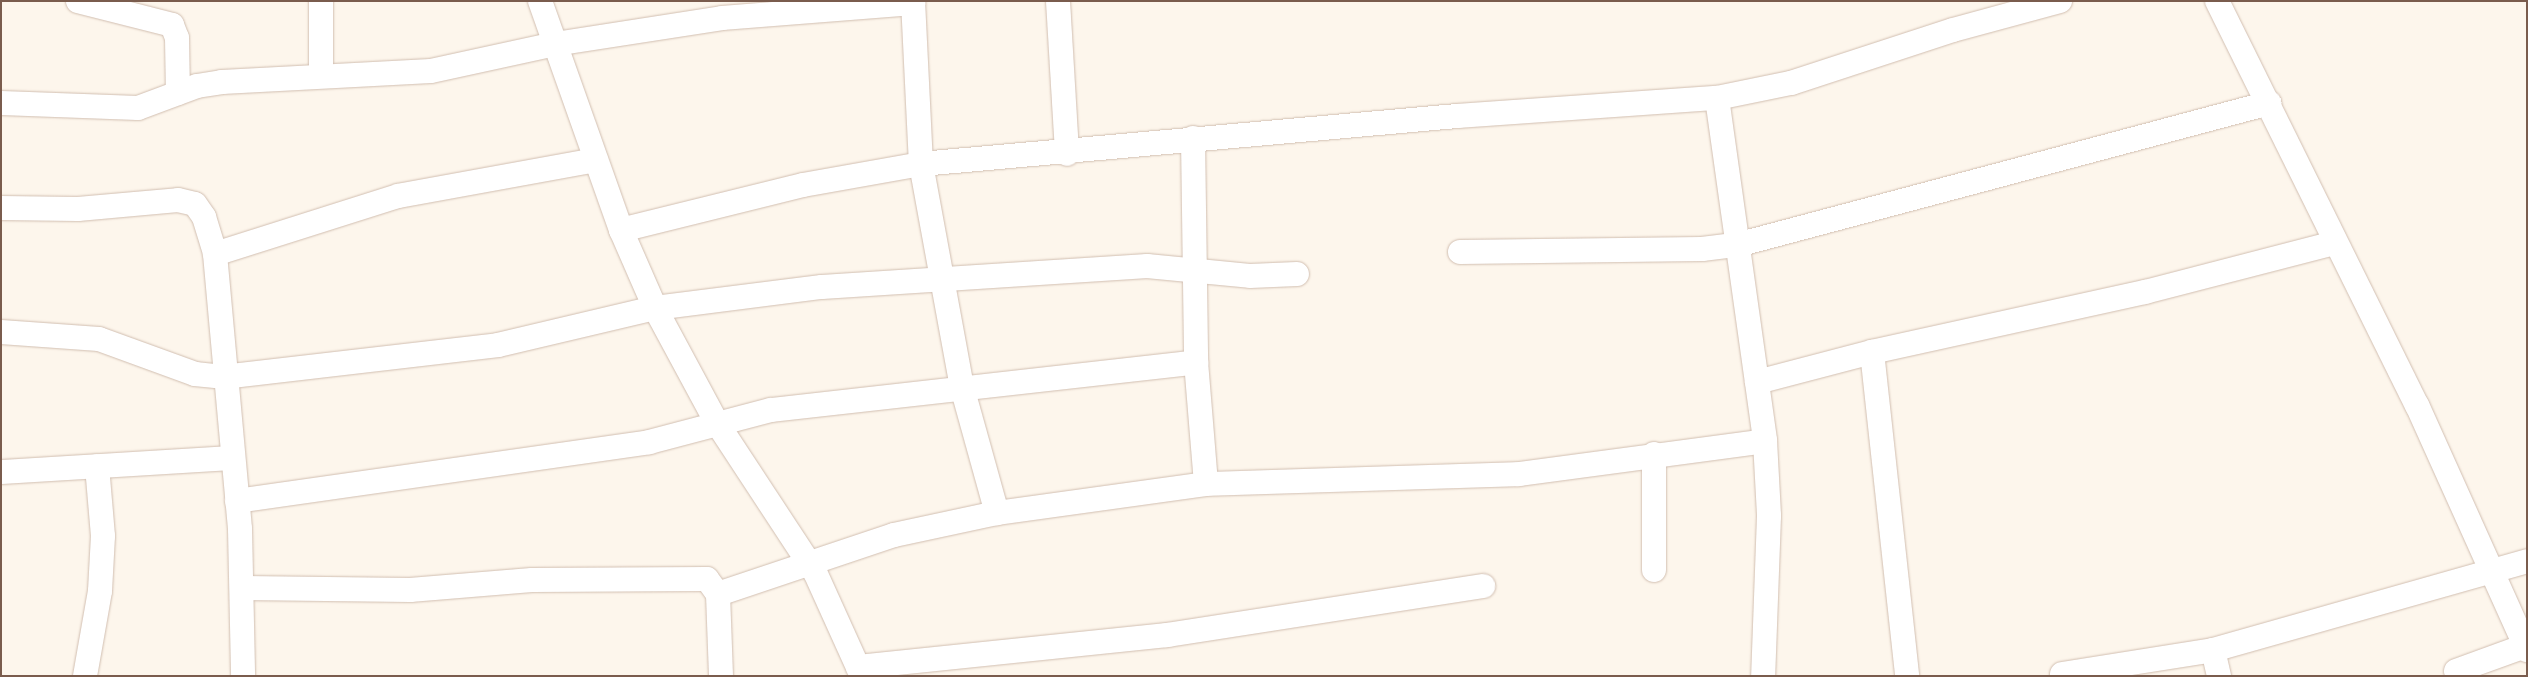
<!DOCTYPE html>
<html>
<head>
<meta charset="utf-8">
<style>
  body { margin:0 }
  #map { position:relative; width:2528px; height:677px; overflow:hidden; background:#fdf6ec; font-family:"Open Sans",sans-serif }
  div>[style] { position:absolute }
  .roads { filter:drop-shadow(0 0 1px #d1beb0) drop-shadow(0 0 1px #d1beb0) }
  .minor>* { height:24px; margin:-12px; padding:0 12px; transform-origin:12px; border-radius:12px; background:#fff }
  span { translate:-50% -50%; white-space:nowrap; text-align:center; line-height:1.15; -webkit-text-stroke:4.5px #fffaf3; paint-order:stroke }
  .frame { position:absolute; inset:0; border:2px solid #7a5c4d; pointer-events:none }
</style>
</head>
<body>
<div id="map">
  <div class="roads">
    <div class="minor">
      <i style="left:78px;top:1px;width:97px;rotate:14.3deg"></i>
      <i style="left:172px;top:25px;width:14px;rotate:69deg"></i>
      <i style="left:177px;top:38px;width:55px;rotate:89deg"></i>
      <i style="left:321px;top:1px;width:75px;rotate:90deg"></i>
      <i style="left:540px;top:1px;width:243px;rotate:70.5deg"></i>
      <i style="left:621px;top:230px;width:85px;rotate:66.4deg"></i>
      <i style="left:655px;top:308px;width:131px;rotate:61.7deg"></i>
      <i style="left:717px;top:423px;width:178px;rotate:56.7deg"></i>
      <i style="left:815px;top:572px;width:114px;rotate:65.7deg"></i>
      <i style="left:913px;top:1px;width:163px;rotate:87.2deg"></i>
      <i style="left:921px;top:164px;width:227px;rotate:79.6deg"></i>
      <i style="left:962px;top:387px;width:131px;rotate:74.5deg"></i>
      <i style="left:1058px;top:1px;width:153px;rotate:86.6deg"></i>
      <i style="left:2217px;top:1px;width:451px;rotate:63.7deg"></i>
      <i style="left:2417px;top:405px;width:269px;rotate:65.8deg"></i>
      <i style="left:1717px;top:98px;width:346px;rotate:82deg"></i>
      <i style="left:1765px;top:441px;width:75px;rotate:86.9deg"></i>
      <i style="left:1769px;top:516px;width:160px;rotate:92.1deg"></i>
      <i style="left:1px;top:103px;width:137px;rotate:2.1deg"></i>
      <i style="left:138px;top:108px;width:63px;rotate:-20.4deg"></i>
      <i style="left:197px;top:86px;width:25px;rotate:-9deg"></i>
      <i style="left:222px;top:82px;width:209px;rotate:-3deg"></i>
      <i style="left:431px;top:71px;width:127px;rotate:-12.3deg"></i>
      <i style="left:555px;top:44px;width:169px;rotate:-8.8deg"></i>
      <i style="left:722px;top:18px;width:192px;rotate:-4.5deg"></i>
      <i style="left:1193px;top:138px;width:224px;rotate:89.2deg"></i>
      <i style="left:1196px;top:362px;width:122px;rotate:85.3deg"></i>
      <i style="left:1px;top:208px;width:77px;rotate:0.7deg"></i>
      <i style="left:78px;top:209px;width:100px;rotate:-5.1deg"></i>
      <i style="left:178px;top:200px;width:17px;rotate:13deg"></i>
      <i style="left:195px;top:204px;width:16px;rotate:55deg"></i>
      <i style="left:204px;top:217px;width:39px;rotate:73deg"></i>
      <i style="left:215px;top:254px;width:276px;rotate:84.8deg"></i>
      <i style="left:240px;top:529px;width:147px;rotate:88.8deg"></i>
      <i style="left:621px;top:230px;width:187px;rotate:-13.9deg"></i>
      <i style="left:803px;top:185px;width:120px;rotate:-10.1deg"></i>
      <i style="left:921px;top:164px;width:538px;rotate:-5.12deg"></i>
      <i style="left:1457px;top:116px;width:261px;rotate:-4deg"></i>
      <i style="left:1717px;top:98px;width:76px;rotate:-11.5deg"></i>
      <i style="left:1791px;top:83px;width:170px;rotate:-18.1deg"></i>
      <i style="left:1953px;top:30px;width:111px;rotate:-15.2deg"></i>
      <i style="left:1460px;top:252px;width:242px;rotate:-0.7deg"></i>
      <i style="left:1702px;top:249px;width:35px;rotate:-7deg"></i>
      <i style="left:1737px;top:245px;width:551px;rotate:-14.94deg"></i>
      <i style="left:215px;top:254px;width:192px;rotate:-17.6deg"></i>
      <i style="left:398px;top:196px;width:201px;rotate:-10.3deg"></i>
      <i style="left:1px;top:332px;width:98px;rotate:4.1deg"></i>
      <i style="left:99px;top:339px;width:102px;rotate:20deg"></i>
      <i style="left:195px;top:374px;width:28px;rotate:6deg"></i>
      <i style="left:223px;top:377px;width:277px;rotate:-6.6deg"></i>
      <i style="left:498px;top:345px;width:161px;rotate:-13.3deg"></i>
      <i style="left:655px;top:308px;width:168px;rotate:-7.2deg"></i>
      <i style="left:822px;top:287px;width:326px;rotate:-3.7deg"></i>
      <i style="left:1147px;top:266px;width:103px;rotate:5.5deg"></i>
      <i style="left:1250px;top:276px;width:47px;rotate:-2.4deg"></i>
      <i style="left:1872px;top:352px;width:326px;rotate:83.8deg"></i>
      <i style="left:1757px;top:382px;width:119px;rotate:-14.6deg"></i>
      <i style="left:1872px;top:352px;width:280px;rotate:-12.4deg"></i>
      <i style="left:2145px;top:292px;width:196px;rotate:-14.5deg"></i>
      <i style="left:1654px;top:454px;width:116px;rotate:90deg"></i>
      <i style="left:1px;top:472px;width:231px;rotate:-3.5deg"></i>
      <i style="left:237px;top:501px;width:416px;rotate:-8.1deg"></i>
      <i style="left:649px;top:442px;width:126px;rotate:-14.7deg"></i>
      <i style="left:771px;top:410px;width:428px;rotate:-6.4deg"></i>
      <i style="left:243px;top:588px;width:167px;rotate:0.7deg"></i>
      <i style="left:410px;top:590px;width:122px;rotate:-4.7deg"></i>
      <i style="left:532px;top:580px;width:175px;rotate:-0.3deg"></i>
      <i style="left:707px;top:579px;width:19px;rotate:54deg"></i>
      <i style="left:718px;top:594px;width:82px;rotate:87.9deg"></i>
      <i style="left:718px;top:594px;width:186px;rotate:-18.5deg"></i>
      <i style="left:894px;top:535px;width:105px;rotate:-12.1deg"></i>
      <i style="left:997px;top:513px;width:211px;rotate:-7.9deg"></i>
      <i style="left:1206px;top:484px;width:313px;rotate:-1.8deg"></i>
      <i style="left:1519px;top:474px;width:248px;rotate:-7.6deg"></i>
      <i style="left:2213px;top:650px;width:27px;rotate:77deg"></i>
      <i style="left:858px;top:667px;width:311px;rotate:-5.9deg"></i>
      <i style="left:1167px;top:635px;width:320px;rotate:-8.8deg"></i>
      <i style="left:2456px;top:671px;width:73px;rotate:-19.9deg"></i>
      <i style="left:2062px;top:674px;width:153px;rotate:-9deg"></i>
      <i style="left:2213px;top:650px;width:326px;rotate:-15.8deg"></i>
      <i style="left:85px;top:676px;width:86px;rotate:-80deg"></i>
      <i style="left:100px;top:591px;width:55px;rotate:-86.9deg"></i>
      <i style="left:103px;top:536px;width:70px;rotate:-94.9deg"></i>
    </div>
  </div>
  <div class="frame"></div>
</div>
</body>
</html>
